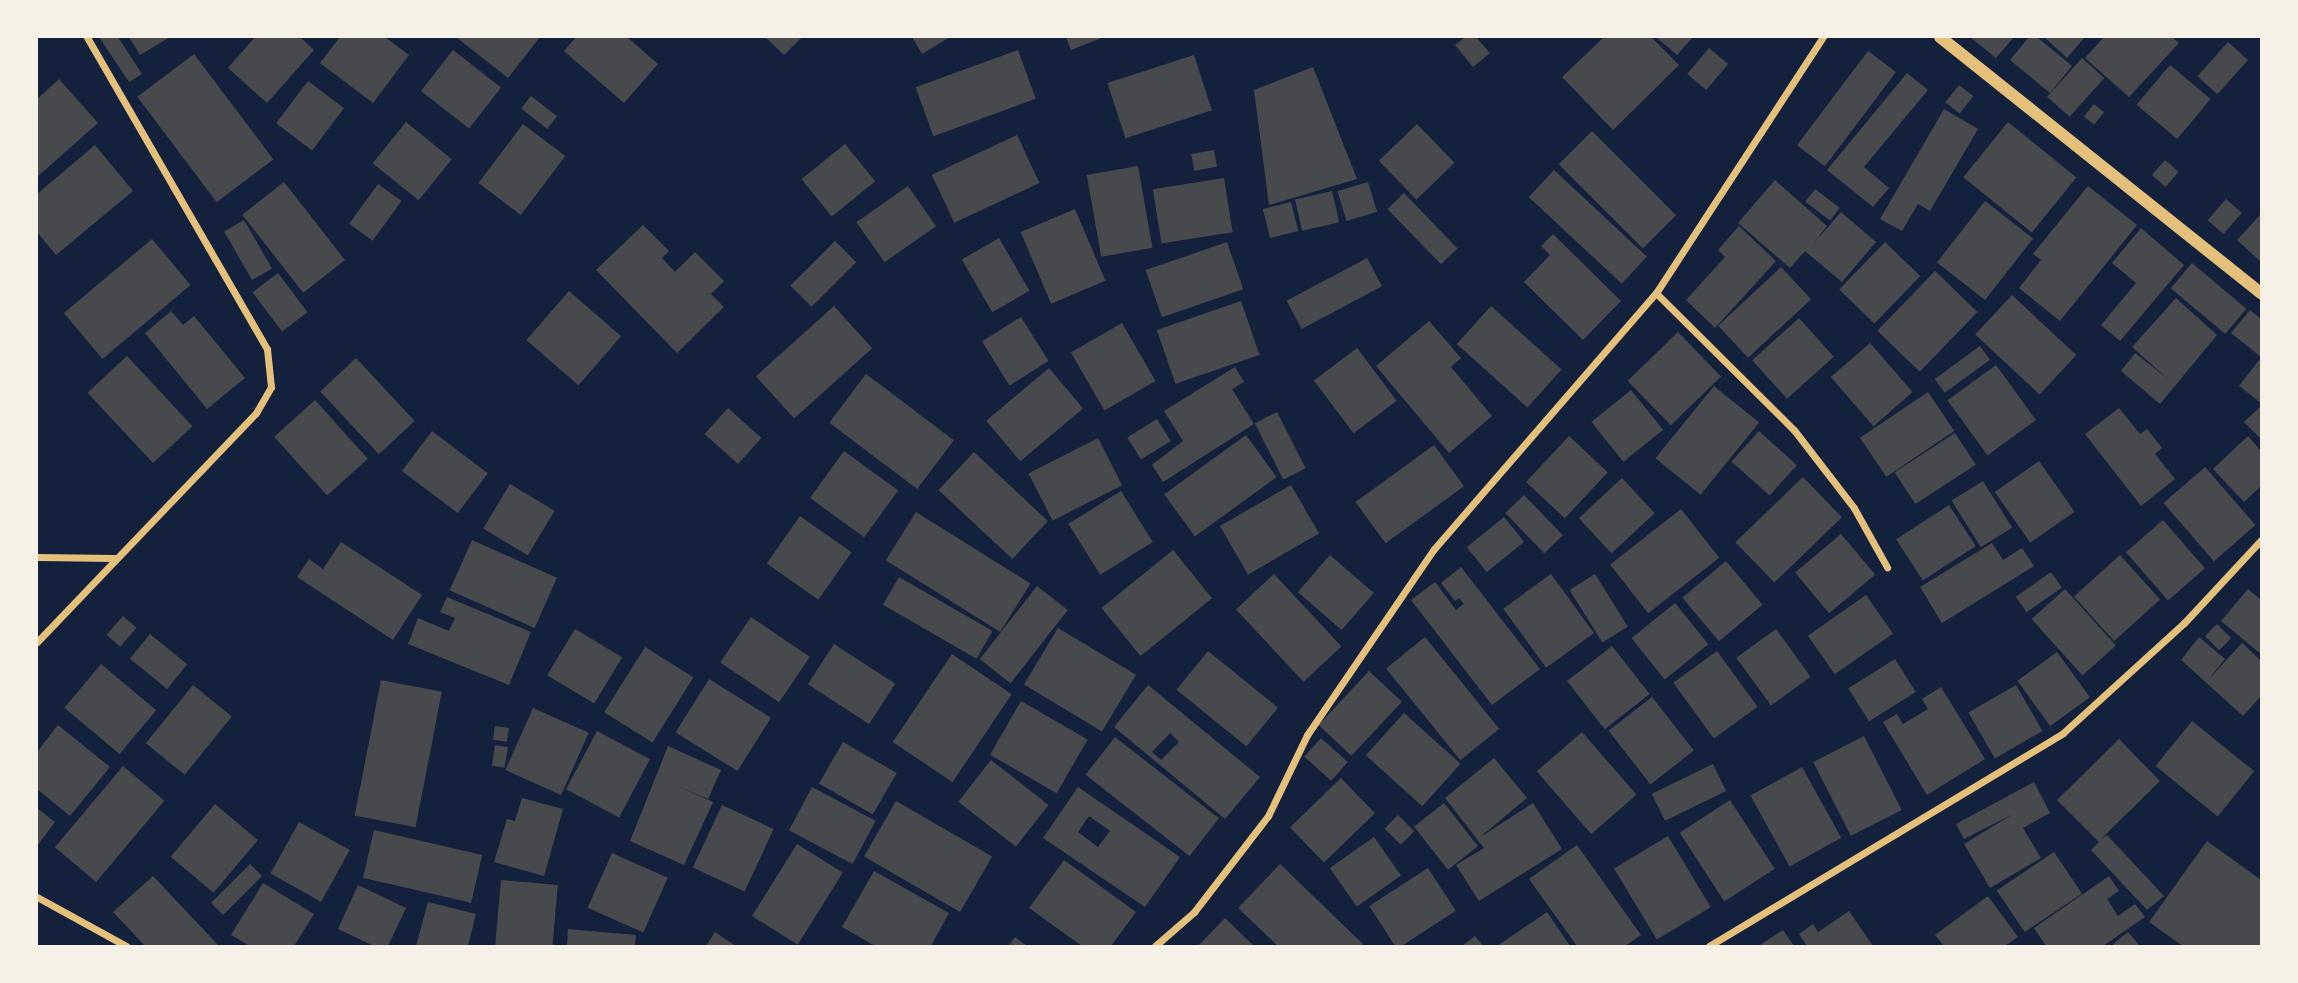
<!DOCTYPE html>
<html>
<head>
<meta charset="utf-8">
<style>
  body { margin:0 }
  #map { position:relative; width:2298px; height:983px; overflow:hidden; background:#14213d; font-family:"Fira Sans",sans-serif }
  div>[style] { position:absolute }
  .building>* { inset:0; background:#48494c; transform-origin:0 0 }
  .minor>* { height:7px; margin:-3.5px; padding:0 3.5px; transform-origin:3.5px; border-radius:3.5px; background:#e5c07b }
  .tertiary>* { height:12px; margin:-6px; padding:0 6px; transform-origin:6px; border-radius:6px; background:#e5c07b }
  span { translate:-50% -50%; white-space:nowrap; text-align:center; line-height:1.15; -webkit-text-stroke:5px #f6f1e7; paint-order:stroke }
  .frame { position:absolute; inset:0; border:38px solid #f6f1e7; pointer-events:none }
</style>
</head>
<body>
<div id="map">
  <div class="building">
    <i style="clip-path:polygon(99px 37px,118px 37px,142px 74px,129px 82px)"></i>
    <i style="clip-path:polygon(129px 37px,170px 37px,140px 55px)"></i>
    <i style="clip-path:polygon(255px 37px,300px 37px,314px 50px,267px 103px,228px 68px)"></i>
    <i style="clip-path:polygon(340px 37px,385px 37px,409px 55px,373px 103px,320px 63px)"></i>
    <i style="clip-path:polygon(456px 37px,540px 37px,508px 78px)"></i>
    <i style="clip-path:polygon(576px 37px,627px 37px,658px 64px,624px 103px,564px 51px)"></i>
    <i style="clip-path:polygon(765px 37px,802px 37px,784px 55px)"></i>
    <i style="clip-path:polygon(912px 37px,950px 37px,922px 54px)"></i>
    <i style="clip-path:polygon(1066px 37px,1104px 37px,1071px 50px)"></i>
    <i style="clip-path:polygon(1465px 37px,1476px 37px,1490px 53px,1473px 67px,1455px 45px)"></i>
    <i style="clip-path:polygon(1604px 37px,1651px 37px,1679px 65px,1613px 130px,1562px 77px)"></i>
    <i style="clip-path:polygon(1656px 37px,1693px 37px,1677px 55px)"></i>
    <i style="clip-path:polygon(1970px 37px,2014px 37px,1996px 58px)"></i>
    <i style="clip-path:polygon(2029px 37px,2037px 37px,2072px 66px,2050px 93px,2010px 60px)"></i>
    <i style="clip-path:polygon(2044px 37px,2085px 37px,2067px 58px)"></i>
    <i style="clip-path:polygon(2104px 37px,2172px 37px,2179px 43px,2129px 97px,2085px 58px)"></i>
    <i style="left:2228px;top:42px;width:27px;height:46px;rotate:42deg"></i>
    <i style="left:1709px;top:48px;width:25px;height:34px;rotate:40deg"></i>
    <i style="left:453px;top:50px;width:61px;height:52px;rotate:38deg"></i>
    <i style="left:1018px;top:50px;width:52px;height:109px;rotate:70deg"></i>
    <i style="left:1868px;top:51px;width:35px;height:118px;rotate:37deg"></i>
    <i style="left:194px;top:54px;width:132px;height:71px;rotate:53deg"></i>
    <i style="left:1194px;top:55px;width:58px;height:91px;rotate:72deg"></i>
    <i style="left:2082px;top:58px;width:30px;height:52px;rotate:42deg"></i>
    <i style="left:2170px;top:65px;width:53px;height:52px;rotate:40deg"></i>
    <i style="clip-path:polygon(1313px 67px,1357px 179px,1269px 205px,1254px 90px)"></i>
    <i style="clip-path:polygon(1907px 73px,1928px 90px,1864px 167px,1889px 188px,1873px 207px,1827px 170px)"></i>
    <i style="clip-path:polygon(59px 79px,98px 123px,37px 177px,37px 99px)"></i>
    <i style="left:308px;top:81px;width:45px;height:53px;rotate:37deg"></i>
    <i style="left:1959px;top:85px;width:18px;height:22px;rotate:38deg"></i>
    <i style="left:531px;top:96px;width:33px;height:16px;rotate:38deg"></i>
    <i style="left:2094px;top:104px;width:13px;height:16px;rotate:39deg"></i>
    <i style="clip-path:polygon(1944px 109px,1978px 129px,1930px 211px,1918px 204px,1902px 231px,1880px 219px)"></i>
    <i style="left:406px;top:122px;width:59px;height:53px;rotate:39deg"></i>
    <i style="left:2008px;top:122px;width:88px;height:71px;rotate:39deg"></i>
    <i style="left:523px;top:124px;width:53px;height:74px;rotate:37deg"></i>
    <i style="left:1417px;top:124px;width:54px;height:53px;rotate:46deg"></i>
    <i style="left:1592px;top:131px;width:119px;height:47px;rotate:45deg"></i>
    <i style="left:1017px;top:135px;width:53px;height:94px;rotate:65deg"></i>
    <i style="left:845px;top:144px;width:48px;height:56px;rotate:51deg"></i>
    <i style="clip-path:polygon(95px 145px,133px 191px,56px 255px,37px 232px,37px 194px)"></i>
    <i style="left:1214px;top:150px;width:17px;height:23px;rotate:80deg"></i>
    <i style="left:2165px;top:160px;width:18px;height:20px;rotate:41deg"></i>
    <i style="left:1138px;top:166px;width:83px;height:52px;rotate:80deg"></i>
    <i style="left:1554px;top:170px;width:127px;height:37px;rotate:43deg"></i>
    <i style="left:1224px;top:178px;width:55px;height:72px;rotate:81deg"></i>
    <i style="clip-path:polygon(1775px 180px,1827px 226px,1813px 244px,1841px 212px,1876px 242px,1842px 282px,1805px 251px,1790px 268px,1738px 223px)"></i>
    <i style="left:284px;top:182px;width:99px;height:53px;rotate:52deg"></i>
    <i style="left:1368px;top:182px;width:31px;height:32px;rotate:73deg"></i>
    <i style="left:378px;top:184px;width:29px;height:49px;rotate:36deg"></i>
    <i style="left:908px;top:186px;width:49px;height:63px;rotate:55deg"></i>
    <i style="clip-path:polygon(2088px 186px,2137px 225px,2060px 321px,2019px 288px,2041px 260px,2033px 254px)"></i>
    <i style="left:1815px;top:189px;width:31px;height:16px;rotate:37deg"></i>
    <i style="left:1332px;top:191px;width:32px;height:38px;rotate:77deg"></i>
    <i style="left:1404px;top:193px;width:77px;height:23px;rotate:46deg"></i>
    <i style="left:2226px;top:199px;width:21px;height:28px;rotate:41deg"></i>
    <i style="left:1985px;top:201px;width:61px;height:78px;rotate:38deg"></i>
    <i style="left:1291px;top:202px;width:30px;height:29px;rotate:76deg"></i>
    <i style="left:1075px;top:209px;width:78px;height:59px;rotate:67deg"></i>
    <i style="clip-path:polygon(2261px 214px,2261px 262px,2237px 240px)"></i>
    <i style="left:244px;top:220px;width:56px;height:23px;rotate:60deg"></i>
    <i style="clip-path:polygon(643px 225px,669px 251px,662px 258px,675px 272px,695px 252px,724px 281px,711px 294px,724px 307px,677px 353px,596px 270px)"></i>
    <i style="clip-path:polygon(1739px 226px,1776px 261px,1715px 328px,1686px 300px,1725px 257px,1718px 250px)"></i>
    <i style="clip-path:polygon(2141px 228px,2184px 265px,2120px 341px,2101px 325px,2136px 283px,2112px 263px)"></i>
    <i style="clip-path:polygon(1553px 234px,1621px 301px,1583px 340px,1524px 282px,1550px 255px,1541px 246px)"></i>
    <i style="left:999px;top:238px;width:61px;height:43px;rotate:60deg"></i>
    <i style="left:152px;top:239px;width:60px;height:115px;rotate:50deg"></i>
    <i style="left:835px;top:241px;width:30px;height:63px;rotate:45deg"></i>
    <i style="left:1227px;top:242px;width:50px;height:86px;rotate:71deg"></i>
    <i style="left:1885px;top:242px;width:49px;height:66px;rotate:44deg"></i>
    <i style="left:1367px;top:258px;width:32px;height:91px;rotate:62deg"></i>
    <i style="left:2192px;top:263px;width:71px;height:33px;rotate:40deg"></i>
    <i style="left:1781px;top:267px;width:44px;height:86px;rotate:47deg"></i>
    <i style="left:1935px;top:271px;width:59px;height:83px;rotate:44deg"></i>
    <i style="left:278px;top:273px;width:49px;height:32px;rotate:53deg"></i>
    <i style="left:569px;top:291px;width:69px;height:65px;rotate:41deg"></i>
    <i style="left:2012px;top:295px;width:88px;height:54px;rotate:43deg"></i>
    <i style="clip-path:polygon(2176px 298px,2217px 335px,2160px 404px,2121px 371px,2135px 353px,2169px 380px,2132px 347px)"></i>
    <i style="left:1241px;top:301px;width:57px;height:89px;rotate:71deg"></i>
    <i style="left:834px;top:306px;width:57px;height:105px;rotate:48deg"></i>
    <i style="left:1491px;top:306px;width:95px;height:51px;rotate:42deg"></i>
    <i style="clip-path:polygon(2250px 310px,2261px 319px,2261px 357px,2231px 333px)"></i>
    <i style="clip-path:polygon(171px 311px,183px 325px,194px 316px,245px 378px,207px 409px,145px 333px)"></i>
    <i style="left:1021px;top:317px;width:52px;height:46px;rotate:58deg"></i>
    <i style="left:1799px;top:318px;width:52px;height:63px;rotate:48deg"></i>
    <i style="clip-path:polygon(1429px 321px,1461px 358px,1451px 367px,1492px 416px,1449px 453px,1376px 366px)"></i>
    <i style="left:1122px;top:323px;width:67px;height:59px;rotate:60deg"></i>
    <i style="left:1678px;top:332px;width:62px;height:70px;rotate:46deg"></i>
    <i style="left:1870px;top:343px;width:65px;height:52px;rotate:49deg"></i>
    <i style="left:1980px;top:346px;width:17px;height:56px;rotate:54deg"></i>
    <i style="left:1357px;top:348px;width:66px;height:54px;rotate:53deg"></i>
    <i style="left:127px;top:356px;width:96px;height:54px;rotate:47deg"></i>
    <i style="left:356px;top:358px;width:86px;height:49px;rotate:47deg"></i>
    <i style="clip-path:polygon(2259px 360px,2261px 362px,2261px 403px,2239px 386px)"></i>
    <i style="left:1996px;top:365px;width:68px;height:60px;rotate:54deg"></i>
    <i style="clip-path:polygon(1235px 367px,1244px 382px,1232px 389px,1254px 424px,1163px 482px,1152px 465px,1183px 441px,1164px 411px)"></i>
    <i style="left:1049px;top:368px;width:53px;height:82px;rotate:50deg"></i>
    <i style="left:866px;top:374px;width:110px;height:61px;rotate:37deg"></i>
    <i style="left:1714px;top:386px;width:58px;height:93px;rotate:39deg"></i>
    <i style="left:1631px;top:390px;width:51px;height:51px;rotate:51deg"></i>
    <i style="left:1928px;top:392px;width:47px;height:82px;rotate:56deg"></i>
    <i style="left:315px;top:400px;width:79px;height:55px;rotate:48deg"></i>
    <i style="clip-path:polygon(2261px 406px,2261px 439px,2244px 422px)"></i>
    <i style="left:728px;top:408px;width:45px;height:35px;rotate:42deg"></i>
    <i style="clip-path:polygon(2119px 408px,2140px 434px,2147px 429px,2162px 448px,2155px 454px,2175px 479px,2141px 506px,2085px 434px)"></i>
    <i style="left:1277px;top:412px;width:63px;height:25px;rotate:63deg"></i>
    <i style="left:1157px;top:419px;width:26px;height:35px;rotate:58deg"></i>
    <i style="left:432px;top:431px;width:70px;height:50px;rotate:37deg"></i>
    <i style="left:1759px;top:431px;width:51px;height:41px;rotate:42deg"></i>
    <i style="left:1955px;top:433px;width:38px;height:72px;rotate:57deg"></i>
    <i style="left:1246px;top:435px;width:52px;height:101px;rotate:54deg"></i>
    <i style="left:1569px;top:436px;width:53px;height:63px;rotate:43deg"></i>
    <i style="clip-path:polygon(2248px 436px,2261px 451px,2261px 486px,2244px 502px,2213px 469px)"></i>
    <i style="left:1098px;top:438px;width:53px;height:78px;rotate:63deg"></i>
    <i style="left:1434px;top:445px;width:51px;height:97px;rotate:54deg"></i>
    <i style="left:844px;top:451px;width:67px;height:58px;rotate:36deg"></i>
    <i style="left:974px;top:452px;width:101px;height:52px;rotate:43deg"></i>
    <i style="left:2039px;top:461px;width:62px;height:54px;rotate:55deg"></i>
    <i style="left:2205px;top:467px;width:77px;height:55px;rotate:49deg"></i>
    <i style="left:1803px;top:477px;width:56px;height:94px;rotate:46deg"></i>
    <i style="left:1622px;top:478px;width:48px;height:59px;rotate:47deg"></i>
    <i style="left:1983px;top:481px;width:55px;height:37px;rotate:58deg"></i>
    <i style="left:510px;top:484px;width:52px;height:52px;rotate:31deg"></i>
    <i style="left:1291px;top:485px;width:56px;height:82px;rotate:60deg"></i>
    <i style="left:1121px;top:491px;width:60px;height:62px;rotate:58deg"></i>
    <i style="left:1524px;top:495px;width:56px;height:26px;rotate:46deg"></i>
    <i style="left:1949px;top:505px;width:49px;height:63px;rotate:57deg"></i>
    <i style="left:1681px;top:509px;width:62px;height:90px;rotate:52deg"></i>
    <i style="left:916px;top:512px;width:135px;height:57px;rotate:32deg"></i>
    <i style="left:800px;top:516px;width:63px;height:58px;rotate:35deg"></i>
    <i style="left:1504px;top:517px;width:32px;height:48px;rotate:51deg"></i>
    <i style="left:2163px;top:520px;width:64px;height:49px;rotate:49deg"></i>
    <i style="left:1841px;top:534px;width:53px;height:60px;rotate:50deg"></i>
    <i style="left:472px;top:540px;width:93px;height:55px;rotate:24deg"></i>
    <i style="clip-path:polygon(341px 542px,422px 595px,393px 640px,297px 577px,309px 559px,323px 569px)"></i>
    <i style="clip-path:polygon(1992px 543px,2003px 560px,2022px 548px,2034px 566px,1942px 623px,1920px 587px)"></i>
    <i style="left:1173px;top:550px;width:62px;height:92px;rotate:51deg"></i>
    <i style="left:1330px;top:555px;width:58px;height:49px;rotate:41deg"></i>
    <i style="left:2120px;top:555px;width:60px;height:62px;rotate:48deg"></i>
    <i style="left:1726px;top:561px;width:57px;height:57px;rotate:50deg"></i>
    <i style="clip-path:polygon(1461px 567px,1540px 669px,1492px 705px,1411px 600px,1435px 582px,1456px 610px,1464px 604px,1459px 598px,1455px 601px,1441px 583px)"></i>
    <i style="left:2051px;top:572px;width:19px;height:43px;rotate:55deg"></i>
    <i style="left:1274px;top:574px;width:99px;height:52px;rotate:47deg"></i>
    <i style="left:1551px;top:574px;width:73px;height:59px;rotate:54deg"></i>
    <i style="left:1595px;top:574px;width:62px;height:30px;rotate:58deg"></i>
    <i style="left:899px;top:577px;width:108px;height:32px;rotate:30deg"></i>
    <i style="left:1037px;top:586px;width:39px;height:93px;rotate:38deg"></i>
    <i style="left:2065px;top:589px;width:76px;height:45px;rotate:48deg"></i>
    <i style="clip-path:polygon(2248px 589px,2261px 600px,2261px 654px,2221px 621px)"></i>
    <i style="left:1866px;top:595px;width:47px;height:71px;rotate:55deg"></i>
    <i style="clip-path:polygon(447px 597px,531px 632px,509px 685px,408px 644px,418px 618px,449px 631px,455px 618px,440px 612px)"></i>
    <i style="left:1675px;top:603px;width:53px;height:56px;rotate:51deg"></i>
    <i style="left:123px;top:616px;width:18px;height:25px;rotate:41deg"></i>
    <i style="left:751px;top:617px;width:71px;height:55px;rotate:34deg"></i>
    <i style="left:2217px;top:624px;width:20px;height:17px;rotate:45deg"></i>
    <i style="left:1058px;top:628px;width:91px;height:66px;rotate:31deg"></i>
    <i style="left:575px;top:629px;width:55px;height:54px;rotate:31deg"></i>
    <i style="left:1776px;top:629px;width:59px;height:49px;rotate:54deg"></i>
    <i style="left:150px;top:634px;width:48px;height:32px;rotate:39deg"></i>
    <i style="left:1425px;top:637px;width:118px;height:50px;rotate:51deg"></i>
    <i style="clip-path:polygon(2199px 637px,2225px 659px,2208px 680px,2242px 643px,2261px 661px,2261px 696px,2243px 716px,2181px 660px)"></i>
    <i style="left:834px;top:644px;width:73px;height:48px;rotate:33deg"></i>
    <i style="left:1612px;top:646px;width:61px;height:57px;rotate:52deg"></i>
    <i style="left:645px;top:647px;width:57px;height:77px;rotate:32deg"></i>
    <i style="left:1208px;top:651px;width:90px;height:50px;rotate:39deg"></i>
    <i style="left:1717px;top:651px;width:69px;height:54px;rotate:54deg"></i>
    <i style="left:2057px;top:652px;width:56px;height:49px;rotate:54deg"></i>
    <i style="left:952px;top:654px;width:72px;height:106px;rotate:34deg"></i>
    <i style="left:1895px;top:659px;width:39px;height:55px;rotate:58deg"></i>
    <i style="left:101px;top:664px;width:72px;height:57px;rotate:40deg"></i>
    <i style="left:1369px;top:671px;width:45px;height:74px;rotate:43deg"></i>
    <i style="left:709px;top:679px;width:73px;height:63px;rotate:32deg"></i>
    <i style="left:381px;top:680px;width:62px;height:138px;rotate:11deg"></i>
    <i style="left:193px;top:685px;width:50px;height:75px;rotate:39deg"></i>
    <i style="clip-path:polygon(evenodd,1148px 685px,1260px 777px,1225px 819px,1114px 727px,1148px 685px,1170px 733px,1179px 742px,1161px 760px,1152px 752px,1170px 733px)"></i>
    <i style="left:2016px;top:685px;width:53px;height:55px;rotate:60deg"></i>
    <i style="clip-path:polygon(1941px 687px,1985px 759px,1927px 795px,1883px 722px,1897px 714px,1903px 724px,1928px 709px,1922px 699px)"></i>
    <i style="left:1652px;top:697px;width:68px;height:55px;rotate:52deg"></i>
    <i style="left:1021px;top:701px;width:77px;height:62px;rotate:30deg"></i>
    <i style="left:533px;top:708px;width:61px;height:68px;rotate:24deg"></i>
    <i style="left:1404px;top:713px;width:76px;height:57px;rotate:42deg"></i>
    <i style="left:2192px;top:721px;width:80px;height:58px;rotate:39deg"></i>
    <i style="clip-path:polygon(58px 725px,110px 767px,70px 816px,37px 789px,37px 752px)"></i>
    <i style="left:495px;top:726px;width:14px;height:14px;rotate:8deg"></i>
    <i style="left:597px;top:731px;width:60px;height:66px;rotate:28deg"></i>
    <i style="left:1582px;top:732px;width:83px;height:60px;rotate:49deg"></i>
    <i style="left:1864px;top:736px;width:83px;height:57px;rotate:63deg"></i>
    <i style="left:1115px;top:737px;width:132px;height:48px;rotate:38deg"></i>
    <i style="left:1321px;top:738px;width:36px;height:25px;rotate:42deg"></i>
    <i style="clip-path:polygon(2119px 739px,2160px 781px,2101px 839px,2107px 835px,2164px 896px,2147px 910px,2091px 850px,2099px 842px,2057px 800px)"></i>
    <i style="left:843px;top:742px;width:62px;height:48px;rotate:30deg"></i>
    <i style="left:495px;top:745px;width:13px;height:21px;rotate:9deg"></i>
    <i style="clip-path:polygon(668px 746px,721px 770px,708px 799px,675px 785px,713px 802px,684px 865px,630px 841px)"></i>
    <i style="clip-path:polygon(1494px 758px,1527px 798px,1479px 838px,1533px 803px,1562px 849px,1479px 901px,1456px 865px,1484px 848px,1445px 798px)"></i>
    <i style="left:991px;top:760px;width:73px;height:53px;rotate:38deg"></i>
    <i style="left:1713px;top:764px;width:30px;height:68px;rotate:64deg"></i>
    <i style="left:123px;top:766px;width:54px;height:106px;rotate:40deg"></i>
    <i style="left:1802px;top:767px;width:81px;height:59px;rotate:61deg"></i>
    <i style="left:1341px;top:778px;width:49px;height:71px;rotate:46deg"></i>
    <i style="clip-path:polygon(2034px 782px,2050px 813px,2023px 828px,2041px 858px,1990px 888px,1964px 844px,2013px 814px,1964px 839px,1956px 824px)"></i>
    <i style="left:812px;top:787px;width:72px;height:49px;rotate:28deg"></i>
    <i style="clip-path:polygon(evenodd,1078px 787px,1180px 857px,1145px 907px,1043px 838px,1078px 787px,1089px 816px,1110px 831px,1098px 847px,1078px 832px,1089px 816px)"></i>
    <i style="clip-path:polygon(522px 798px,563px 809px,544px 876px,494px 862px,507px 819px,515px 821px)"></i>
    <i style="left:1730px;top:800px;width:82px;height:60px;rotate:57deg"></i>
    <i style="left:896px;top:801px;width:111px;height:64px;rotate:30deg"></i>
    <i style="left:1444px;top:803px;width:55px;height:38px;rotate:52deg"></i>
    <i style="left:215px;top:804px;width:56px;height:69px;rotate:40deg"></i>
    <i style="left:722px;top:805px;width:57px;height:69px;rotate:25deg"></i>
    <i style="clip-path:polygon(37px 808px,55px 822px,37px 846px)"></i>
    <i style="left:1398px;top:815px;width:23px;height:19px;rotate:45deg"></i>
    <i style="left:299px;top:822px;width:58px;height:59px;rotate:29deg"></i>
    <i style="left:374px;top:830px;width:111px;height:49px;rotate:13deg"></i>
    <i style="left:1668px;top:836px;width:83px;height:63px;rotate:59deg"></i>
    <i style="left:1374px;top:837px;width:47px;height:54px;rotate:55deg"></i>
    <i style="clip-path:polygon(2207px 841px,2261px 880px,2261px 946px,2183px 946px,2149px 922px)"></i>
    <i style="left:797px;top:844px;width:54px;height:85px;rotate:32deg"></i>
    <i style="clip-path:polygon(1577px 845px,1641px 935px,1625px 946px,1577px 946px,1529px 879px)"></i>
    <i style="left:2054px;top:852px;width:50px;height:69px;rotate:56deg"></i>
    <i style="left:612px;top:853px;width:61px;height:60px;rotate:24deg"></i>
    <i style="clip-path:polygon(1064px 860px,1136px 912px,1111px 946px,1082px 946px,1029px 908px)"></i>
    <i style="left:250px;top:864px;width:17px;height:55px;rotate:45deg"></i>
    <i style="clip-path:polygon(1280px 864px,1363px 944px,1361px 946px,1278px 946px,1238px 908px)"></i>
    <i style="left:1428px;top:868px;width:51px;height:70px;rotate:57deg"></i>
    <i style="clip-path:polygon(874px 871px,949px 913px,931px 946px,875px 946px,842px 927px)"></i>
    <i style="clip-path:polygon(153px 876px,219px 946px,145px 946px,113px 912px)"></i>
    <i style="clip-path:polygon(2109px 876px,2119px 891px,2107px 899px,2118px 916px,2135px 904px,2145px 917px,2103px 946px,2046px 946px,2034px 928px)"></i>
    <i style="left:501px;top:880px;width:57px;height:66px;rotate:5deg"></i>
    <i style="clip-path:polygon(263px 883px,314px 914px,294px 946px,250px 946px,231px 935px)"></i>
    <i style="clip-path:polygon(358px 885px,406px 908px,388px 946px,374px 946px,338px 929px)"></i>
    <i style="clip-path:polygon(1988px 896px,2018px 937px,2005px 946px,1944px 946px,1935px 935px)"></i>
    <i style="clip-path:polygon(428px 902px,476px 914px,468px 946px,416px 946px)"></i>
    <i style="clip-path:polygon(1849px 911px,1873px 946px,1807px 946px,1799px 934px,1813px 924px,1818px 932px)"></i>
    <i style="clip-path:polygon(1547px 912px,1570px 946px,1497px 946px)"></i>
    <i style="clip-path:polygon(1225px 918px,1254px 946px,1198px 946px)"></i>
    <i style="clip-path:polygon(568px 929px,636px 935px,635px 946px,567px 946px)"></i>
    <i style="clip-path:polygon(1783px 930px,1794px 946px,1758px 946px)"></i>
    <i style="clip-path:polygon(715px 932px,736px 946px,706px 946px)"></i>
    <i style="clip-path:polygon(2128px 932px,2140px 946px,2111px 946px)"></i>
    <i style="clip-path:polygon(1475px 936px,1483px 946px,1462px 946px)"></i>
    <i style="clip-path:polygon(1015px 937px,1027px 946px,1008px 946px)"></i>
  </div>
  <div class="minor">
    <i style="left:1656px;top:293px;width:194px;rotate:44.8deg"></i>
    <i style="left:1794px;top:430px;width:98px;rotate:52.4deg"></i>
    <i style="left:1854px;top:508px;width:68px;rotate:60.8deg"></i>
    <i style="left:37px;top:557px;width:77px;rotate:0.7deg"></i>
    <i style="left:37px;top:642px;width:317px;rotate:-46.3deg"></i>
    <i style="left:256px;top:413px;width:30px;rotate:-60deg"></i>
    <i style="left:271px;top:387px;width:38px;rotate:-96deg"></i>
    <i style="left:267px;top:349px;width:360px;rotate:-120deg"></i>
    <i style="left:37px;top:897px;width:102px;rotate:28.8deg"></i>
    <i style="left:1155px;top:946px;width:52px;rotate:-41.1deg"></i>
    <i style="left:1194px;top:912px;width:121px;rotate:-52.4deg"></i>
    <i style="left:1268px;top:816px;width:90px;rotate:-64.3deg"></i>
    <i style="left:1307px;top:735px;width:225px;rotate:-55.7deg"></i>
    <i style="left:1434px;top:549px;width:339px;rotate:-49.1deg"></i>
    <i style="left:1656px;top:293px;width:306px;rotate:-56.9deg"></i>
    <i style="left:1709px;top:946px;width:413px;rotate:-31deg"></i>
    <i style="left:2063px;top:733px;width:164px;rotate:-42.3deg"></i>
    <i style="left:2184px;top:623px;width:113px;rotate:-47.1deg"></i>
  </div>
  <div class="tertiary">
    <i style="left:1940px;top:37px;width:411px;rotate:38.6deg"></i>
  </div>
  <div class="frame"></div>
</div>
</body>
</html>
